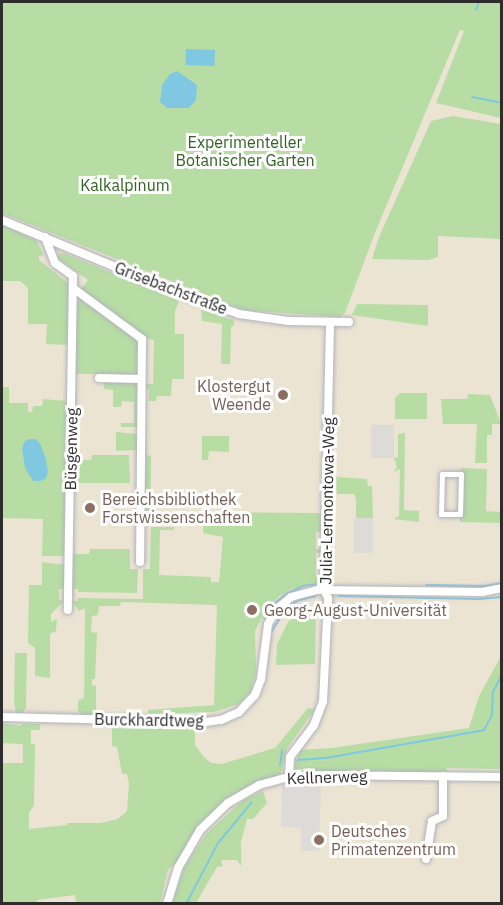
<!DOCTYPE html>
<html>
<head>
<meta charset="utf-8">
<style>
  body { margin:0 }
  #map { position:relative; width:503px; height:905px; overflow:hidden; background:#ede8e1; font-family:"IBM Plex Sans",sans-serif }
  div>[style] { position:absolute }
  .education>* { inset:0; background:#ece4d3 }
  .green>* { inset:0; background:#b7dda4 }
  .plaza>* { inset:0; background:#dddbd7; transform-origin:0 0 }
  .water>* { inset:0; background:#80c7e2; transform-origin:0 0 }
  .stream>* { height:2px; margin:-1px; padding:0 1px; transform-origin:1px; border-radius:1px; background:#80c7e2 }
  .roads { filter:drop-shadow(0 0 2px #b1b3bb) drop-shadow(0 0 2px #b1b3bb) }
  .pedestrian>* { height:5px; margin:-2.5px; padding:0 2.5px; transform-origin:2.5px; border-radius:2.5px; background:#fff }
  .minor>* { height:8px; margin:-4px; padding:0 4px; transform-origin:4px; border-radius:4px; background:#fff }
  .dots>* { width:16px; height:16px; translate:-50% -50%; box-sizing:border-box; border:3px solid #fff; border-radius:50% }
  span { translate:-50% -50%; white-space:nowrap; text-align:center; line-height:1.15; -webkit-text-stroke:6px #fff; paint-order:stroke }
  .park-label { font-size:16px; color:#306323 }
  .street-label { font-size:16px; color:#2d2d2d }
  .education-label { font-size:16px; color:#785e54 }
  .right { translate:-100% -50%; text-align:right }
  .left { translate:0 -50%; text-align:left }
  .frame { position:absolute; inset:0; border:3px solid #2d2d2d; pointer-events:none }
</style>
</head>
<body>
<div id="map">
  <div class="education">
    <i style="clip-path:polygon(473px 2px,501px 2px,501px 903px,2px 903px,2px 213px,244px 310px,340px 316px,345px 313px,386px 204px)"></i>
  </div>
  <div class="green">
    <i style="clip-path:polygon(2px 2px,501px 2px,501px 118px,436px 103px,464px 31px,460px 30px,375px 233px,345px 313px,340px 317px,244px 310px,2px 213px)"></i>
    <i style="clip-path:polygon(453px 116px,501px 124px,501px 239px,438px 236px,438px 257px,428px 260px,372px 259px,379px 237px,431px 121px)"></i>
    <i style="clip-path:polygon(2px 225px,36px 240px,44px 255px,39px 256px,39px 260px,69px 284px,67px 345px,46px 344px,47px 324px,28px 324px,28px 288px,20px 281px,2px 281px)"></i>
    <i style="clip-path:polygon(64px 253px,179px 301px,175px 311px,175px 334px,184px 334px,184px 379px,172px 379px,171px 396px,157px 396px,156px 401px,149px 401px,149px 389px,146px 389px,146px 384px,153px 384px,154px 340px,147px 339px,80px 290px,88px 280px,58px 258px,59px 254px)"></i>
    <i style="clip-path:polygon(80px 299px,135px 338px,138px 344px,138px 374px,75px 374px,76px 301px)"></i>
    <i style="clip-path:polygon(357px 304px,428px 305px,428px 326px,352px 315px)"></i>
    <i style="clip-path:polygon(201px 310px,234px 320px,234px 325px,231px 327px,230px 364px,221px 364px,222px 324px,202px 321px)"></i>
    <i style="clip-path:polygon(104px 381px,138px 383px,137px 427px,121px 427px,121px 423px,134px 423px,134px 402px,122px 401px,121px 407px,113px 407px,113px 390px,104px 389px)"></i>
    <i style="clip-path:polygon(2px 387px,9px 387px,9px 403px,28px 403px,28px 412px,32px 412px,33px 406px,42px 406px,43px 399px,67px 401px,64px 556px,42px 556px,43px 519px,2px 518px)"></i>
    <i style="clip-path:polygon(400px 393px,427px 393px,427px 419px,395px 419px,395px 398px)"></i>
    <i style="clip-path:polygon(468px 394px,490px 395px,500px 421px,500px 424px,492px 424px,492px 435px,487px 435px,487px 463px,475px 463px,477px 424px,443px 424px,441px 399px,467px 399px)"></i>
    <i style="clip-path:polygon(116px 432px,137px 434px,137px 450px,116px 451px)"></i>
    <i style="clip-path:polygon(405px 433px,404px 510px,419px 511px,419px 522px,393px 519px,399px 516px,400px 469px,394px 472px,397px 467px,394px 458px,398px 457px,398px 434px)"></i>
    <i style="clip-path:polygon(202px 436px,229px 436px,229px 452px,209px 451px,208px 460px,202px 460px)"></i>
    <i style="clip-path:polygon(92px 455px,129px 455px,130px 483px,73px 483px,74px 460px,91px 460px)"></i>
    <i style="clip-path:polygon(146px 455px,151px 456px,150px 523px,144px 522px)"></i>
    <i style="clip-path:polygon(461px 468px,487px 469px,486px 511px,501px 512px,501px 523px,460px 522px)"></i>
    <i style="clip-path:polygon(336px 477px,367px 479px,368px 486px,372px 486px,373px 518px,356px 518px,356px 499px,354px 494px,337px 494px)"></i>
    <i style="clip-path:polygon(197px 512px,322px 513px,322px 532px,316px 532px,316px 549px,322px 550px,322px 553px,316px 553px,316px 577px,321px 577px,320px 583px,291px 589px,279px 596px,266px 610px,255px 631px,256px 673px,250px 692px,239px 704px,214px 712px,148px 714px,148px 710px,214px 705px,217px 605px,121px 602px,120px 606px,99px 606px,98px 615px,92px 616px,91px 632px,97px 633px,95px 679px,92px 679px,92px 685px,96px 686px,96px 710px,92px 715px,81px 714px,78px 711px,78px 701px,84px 698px,85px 608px,79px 611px,72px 601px,77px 601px,78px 598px,143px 599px,143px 569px,150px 569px,151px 527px,174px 527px,174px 530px,160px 530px,159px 575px,211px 577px,211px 582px,219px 582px,223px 537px,203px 533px,203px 525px,197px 525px)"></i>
    <i style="clip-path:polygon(90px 549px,130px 549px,130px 569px,138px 569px,137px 593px,78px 592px,78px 589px,72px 589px,73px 554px,89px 554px)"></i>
    <i style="clip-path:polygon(42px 562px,65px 565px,64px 589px,59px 589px,59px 600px,64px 601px,51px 614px,51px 622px,57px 619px,56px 631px,50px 634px,50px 678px,35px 676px,35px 648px,28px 643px,29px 585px,42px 585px)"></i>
    <i style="clip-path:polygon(306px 610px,316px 610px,315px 664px,276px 665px,277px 644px,288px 622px,296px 614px)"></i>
    <i style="clip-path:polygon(15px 653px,27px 653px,26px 708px,22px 713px,16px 713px,14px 702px)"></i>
    <i style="clip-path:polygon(501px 656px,501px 769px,447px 768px,447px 774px,299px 772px,294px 767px,300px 750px,332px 748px,469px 728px,479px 696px)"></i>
    <i style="clip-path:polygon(308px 708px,314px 709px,313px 712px,287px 748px,282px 770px,279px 775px,241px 790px,206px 818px,190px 839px,174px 865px,168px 869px,160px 903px,76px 903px,75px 895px,37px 900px,37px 903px,2px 903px,2px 763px,23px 763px,23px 744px,2px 743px,2px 723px,21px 726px,22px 724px,40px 724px,40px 730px,31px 730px,31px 744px,35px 744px,34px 805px,29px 813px,29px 829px,67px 825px,67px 823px,100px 823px,118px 819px,127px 811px,129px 783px,127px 774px,122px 774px,117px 747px,112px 746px,112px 724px,195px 730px,195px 745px,203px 756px,211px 763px,222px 764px,275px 748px)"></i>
    <i style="clip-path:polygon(263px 791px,267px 803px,253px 819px,247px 819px,241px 842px,241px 866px,237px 860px,221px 860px,223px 866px,217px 867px,196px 903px,172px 904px,185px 866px,207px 833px,242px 801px)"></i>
  </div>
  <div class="plaza">
    <i style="left:371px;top:425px;width:23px;height:33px"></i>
    <i style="left:354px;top:518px;width:19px;height:35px"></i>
    <i style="clip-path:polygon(299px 782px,321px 782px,319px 851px,301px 851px,301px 828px,281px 827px,282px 785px)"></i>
  </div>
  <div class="water">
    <i style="left:186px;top:49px;width:29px;height:16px;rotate:2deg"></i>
    <i style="clip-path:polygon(177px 71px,197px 85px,196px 100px,189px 108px,167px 108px,160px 102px,162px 85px,170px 74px)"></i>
    <i style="clip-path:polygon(30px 439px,36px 439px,40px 444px,45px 456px,48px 471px,46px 478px,41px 481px,33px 481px,25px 468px,22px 448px,25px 441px)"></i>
  </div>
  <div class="stream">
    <i style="left:476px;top:10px;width:9px;rotate:-69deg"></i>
    <i style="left:472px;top:97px;width:31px;rotate:11deg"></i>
    <i style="left:426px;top:585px;width:58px;rotate:1deg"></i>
    <i style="left:484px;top:586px;width:18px;rotate:-9deg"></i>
    <i style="left:339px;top:596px;width:140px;rotate:1.2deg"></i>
    <i style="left:479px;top:599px;width:23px;rotate:-5deg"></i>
    <i style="left:264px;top:618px;width:15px;rotate:-58deg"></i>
    <i style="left:272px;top:605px;width:18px;rotate:-38deg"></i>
    <i style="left:286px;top:594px;width:19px;rotate:-25deg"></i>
    <i style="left:303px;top:586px;width:15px;rotate:-8deg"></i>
    <i style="left:272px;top:631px;width:28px;rotate:-58deg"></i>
    <i style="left:287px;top:607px;width:14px;rotate:-30deg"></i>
    <i style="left:299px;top:600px;width:17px;rotate:-13deg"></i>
    <i style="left:298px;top:760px;width:28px;rotate:-4deg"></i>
    <i style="left:326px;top:758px;width:160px;rotate:-10deg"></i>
    <i style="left:484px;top:730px;width:17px;rotate:-62deg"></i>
    <i style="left:492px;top:715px;width:23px;rotate:-88deg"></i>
    <i style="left:493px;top:692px;width:20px;rotate:-63deg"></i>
    <i style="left:280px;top:765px;width:15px;rotate:-82deg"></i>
    <i style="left:186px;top:904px;width:69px;rotate:-62.3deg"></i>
    <i style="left:218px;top:843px;width:53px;rotate:-50.3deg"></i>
  </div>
  <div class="roads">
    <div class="pedestrian">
      <i style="left:442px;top:474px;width:19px"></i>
      <i style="left:461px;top:474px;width:40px;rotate:91.4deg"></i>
      <i style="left:460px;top:514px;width:19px;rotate:180deg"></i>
      <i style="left:441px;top:514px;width:40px;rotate:-88.6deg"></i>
    </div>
    <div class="minor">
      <i style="left:2px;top:220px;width:188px;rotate:22.5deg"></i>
      <i style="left:176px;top:292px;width:67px;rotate:19.2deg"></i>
      <i style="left:239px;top:314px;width:49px;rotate:8.1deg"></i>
      <i style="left:288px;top:321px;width:61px;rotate:0.9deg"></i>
      <i style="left:45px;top:237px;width:28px;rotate:69deg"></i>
      <i style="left:55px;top:263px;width:22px;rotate:36deg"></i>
      <i style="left:73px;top:276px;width:334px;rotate:90.9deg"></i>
      <i style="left:73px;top:288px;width:86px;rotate:36.5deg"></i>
      <i style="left:142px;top:339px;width:223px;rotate:90.5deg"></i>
      <i style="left:99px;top:378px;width:42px;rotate:1.4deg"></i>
      <i style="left:2px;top:717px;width:204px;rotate:1.4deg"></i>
      <i style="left:206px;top:722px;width:15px;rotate:-8deg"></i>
      <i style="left:221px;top:720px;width:20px;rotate:-24deg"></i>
      <i style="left:239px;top:712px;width:23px;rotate:-47deg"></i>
      <i style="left:255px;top:695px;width:17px;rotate:-69deg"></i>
      <i style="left:261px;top:679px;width:55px;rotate:-82.7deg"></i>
      <i style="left:268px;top:624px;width:19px;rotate:-58deg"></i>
      <i style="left:278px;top:608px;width:17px;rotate:-40deg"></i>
      <i style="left:291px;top:597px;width:28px;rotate:-15deg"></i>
      <i style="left:318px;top:590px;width:164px;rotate:0.7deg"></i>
      <i style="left:482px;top:592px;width:20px;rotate:-11deg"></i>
      <i style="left:289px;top:777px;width:20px;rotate:-87deg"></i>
      <i style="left:290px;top:757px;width:40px;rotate:-53deg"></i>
      <i style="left:314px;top:725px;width:25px;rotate:-69deg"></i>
      <i style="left:323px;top:702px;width:104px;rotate:-87.2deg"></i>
      <i style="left:328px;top:598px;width:9px;rotate:-117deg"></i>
      <i style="left:324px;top:590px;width:268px;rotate:-88.7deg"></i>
      <i style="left:426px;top:859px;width:38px;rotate:-81deg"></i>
      <i style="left:432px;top:821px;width:12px;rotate:-24deg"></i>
      <i style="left:443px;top:816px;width:40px;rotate:-90deg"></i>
      <i style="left:167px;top:904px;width:38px;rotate:-73deg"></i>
      <i style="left:178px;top:868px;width:44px;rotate:-59.9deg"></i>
      <i style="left:200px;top:830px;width:39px;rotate:-44deg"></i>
      <i style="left:228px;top:803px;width:36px;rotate:-30deg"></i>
      <i style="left:259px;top:785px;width:31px;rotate:-15deg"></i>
      <i style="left:289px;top:777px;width:21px;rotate:-5deg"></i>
      <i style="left:310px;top:775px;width:192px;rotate:0.6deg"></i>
    </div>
  </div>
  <div class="dots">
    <i style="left:283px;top:395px;background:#8d6e63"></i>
    <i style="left:90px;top:508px;background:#8d6e63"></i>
    <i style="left:252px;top:610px;background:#8d6e63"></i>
    <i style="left:319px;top:840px;background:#8d6e63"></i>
  </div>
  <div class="park-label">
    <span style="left:245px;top:151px">Experimenteller<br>Botanischer Garten</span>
    <span style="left:125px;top:185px">Kalkalpinum</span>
  </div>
  <div class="street-label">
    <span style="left:171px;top:288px;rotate:21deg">Grisebachstraße</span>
    <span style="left:71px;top:449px;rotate:-89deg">Büsgenweg</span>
    <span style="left:327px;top:501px;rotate:-89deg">Julia-Lermontowa-Weg</span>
    <span style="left:149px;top:720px;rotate:1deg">Burckhardtweg</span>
    <span style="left:327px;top:777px;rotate:-2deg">Kellnerweg</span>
  </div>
  <div class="education-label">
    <span class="right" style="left:271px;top:395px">Klostergut<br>Weende</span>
    <span class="left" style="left:102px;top:508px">Bereichsbibliothek<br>Forstwissenschaften</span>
    <span class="left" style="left:264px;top:610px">Georg-August-Universität</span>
    <span class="left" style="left:331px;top:840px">Deutsches<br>Primatenzentrum</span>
  </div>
  <div class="frame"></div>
</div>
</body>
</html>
